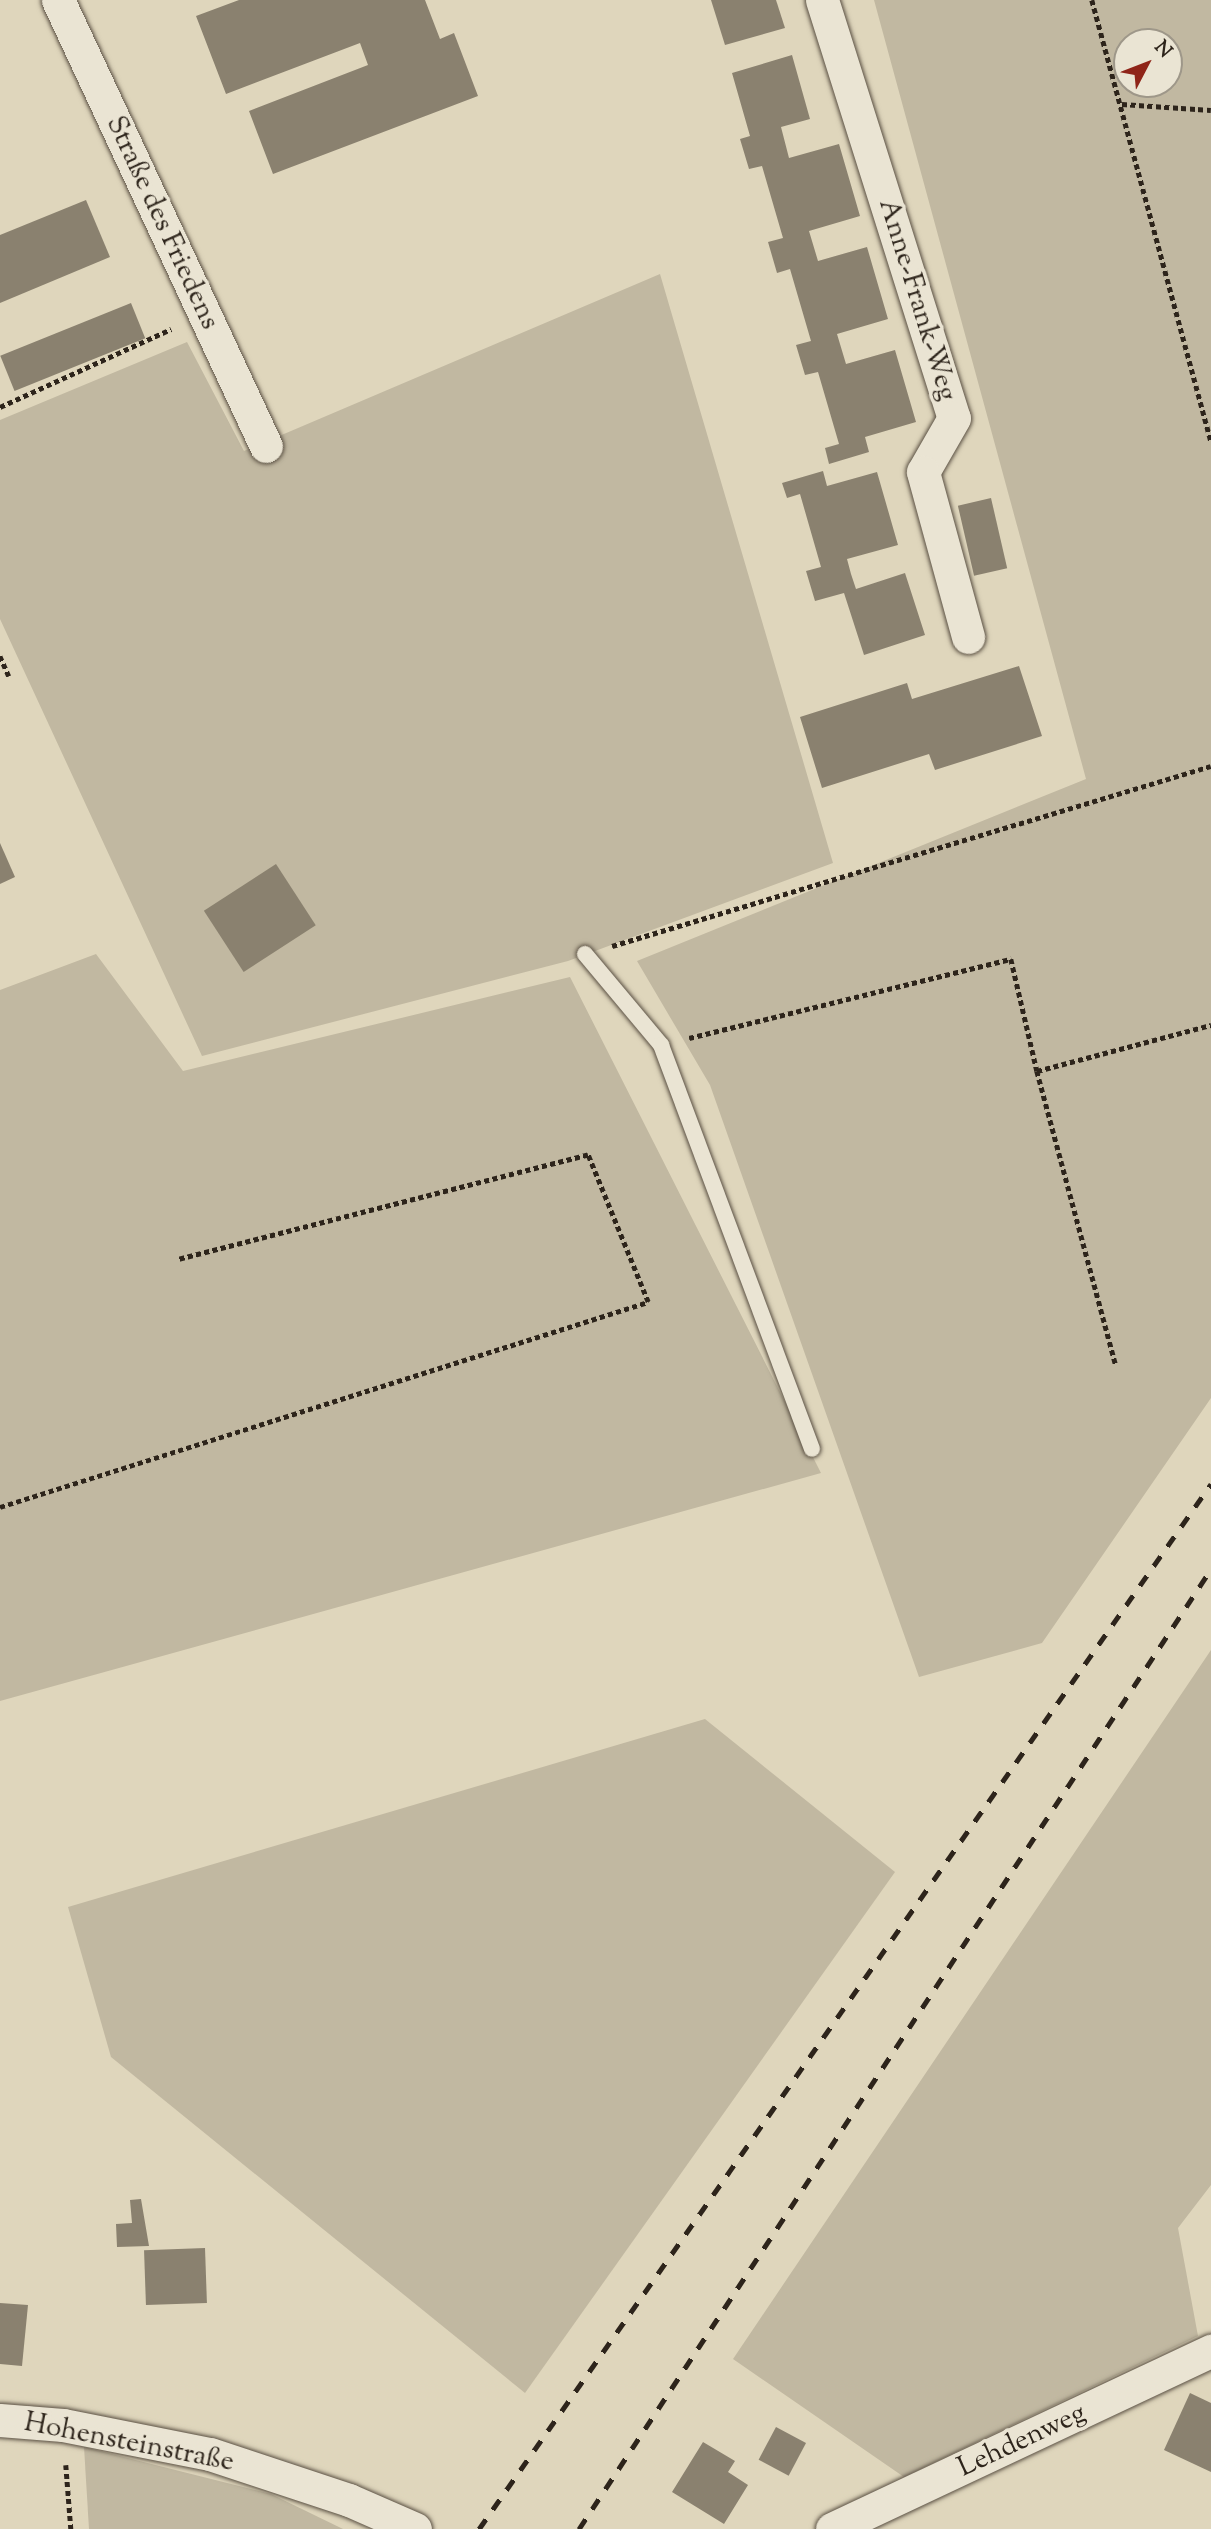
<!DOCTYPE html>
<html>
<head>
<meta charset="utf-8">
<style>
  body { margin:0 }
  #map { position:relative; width:1211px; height:2529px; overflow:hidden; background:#dfd6bc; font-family:"Sorts Mill Goudy",serif }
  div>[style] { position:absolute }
  .green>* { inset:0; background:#c1b8a1 }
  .building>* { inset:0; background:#8a816f; transform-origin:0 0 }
  .path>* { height:4.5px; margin-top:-2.25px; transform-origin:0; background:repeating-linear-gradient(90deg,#2d241b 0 5px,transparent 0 8.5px) }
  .roads { filter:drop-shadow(0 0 2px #5a5043) drop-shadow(0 0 2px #5a5043) }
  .lane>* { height:16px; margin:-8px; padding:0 8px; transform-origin:8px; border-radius:8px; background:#eae4d3 }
  .street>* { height:33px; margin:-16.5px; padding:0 16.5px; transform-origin:16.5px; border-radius:16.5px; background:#eae4d3 }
  .rail>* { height:5px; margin-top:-2.5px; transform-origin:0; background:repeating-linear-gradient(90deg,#2d241b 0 12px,transparent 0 24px) }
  span { translate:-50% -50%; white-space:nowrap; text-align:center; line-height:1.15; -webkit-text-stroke:7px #eae4d3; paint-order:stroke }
  .street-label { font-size:28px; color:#2d241b }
  .north { position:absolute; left:1113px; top:28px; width:70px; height:70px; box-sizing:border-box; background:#eae4d3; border:2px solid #9e9789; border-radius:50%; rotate:48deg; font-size:19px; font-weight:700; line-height:28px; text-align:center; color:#2d241b }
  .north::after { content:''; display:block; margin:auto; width:24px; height:32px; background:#8f2418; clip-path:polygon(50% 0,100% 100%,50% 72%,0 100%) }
</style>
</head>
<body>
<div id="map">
  <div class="green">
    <i style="clip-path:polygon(evenodd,874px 0,1211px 0,1211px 1398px,1042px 1643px,919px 1677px,710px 1085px,637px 961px,1086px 779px,874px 0,1127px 42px,1169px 42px,1169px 84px,1127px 84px,1127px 42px)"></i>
    <i style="clip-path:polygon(660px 274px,833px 863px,568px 961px,202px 1056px,0 619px,0 420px,187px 342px,244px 451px)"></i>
    <i style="clip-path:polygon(96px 954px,183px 1071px,570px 977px,821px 1473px,0 1701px,0 990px)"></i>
    <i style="clip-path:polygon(1211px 1650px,1211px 2185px,1178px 2228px,1198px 2336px,904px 2477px,733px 2359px)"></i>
    <i style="clip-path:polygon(705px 1719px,895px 1872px,525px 2393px,111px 2057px,68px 1907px)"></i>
    <i style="clip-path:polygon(84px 2447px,271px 2494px,343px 2529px,89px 2529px)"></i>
  </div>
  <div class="building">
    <i style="clip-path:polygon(239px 0,425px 0,440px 39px,454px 33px,478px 96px,273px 174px,249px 111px,368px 65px,360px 43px,226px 94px,196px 16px)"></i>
    <i style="clip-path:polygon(711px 0,776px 0,785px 28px,725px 45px)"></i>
    <i style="clip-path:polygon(792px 55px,810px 119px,781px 127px,789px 158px,839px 144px,860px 216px,809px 231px,818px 261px,867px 247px,888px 319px,837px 334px,846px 364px,895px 350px,916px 422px,865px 437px,869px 452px,829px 464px,825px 448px,839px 444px,818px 372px,805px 375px,796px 345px,811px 341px,790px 269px,777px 273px,768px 242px,783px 238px,762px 166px,749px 169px,740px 139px,750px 136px,732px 73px)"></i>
    <i style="clip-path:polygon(86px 200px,110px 257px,0 303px,0 235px)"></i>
    <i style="left:131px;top:303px;width:38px;height:141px;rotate:68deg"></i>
    <i style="clip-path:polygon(823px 471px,827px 486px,877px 472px,898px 545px,847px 559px,851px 574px,856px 589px,905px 573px,925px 635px,864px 655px,844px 593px,815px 601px,806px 571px,821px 567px,800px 494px,787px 498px,782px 483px)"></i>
    <i style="left:991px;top:498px;width:72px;height:34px;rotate:77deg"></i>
    <i style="clip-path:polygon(1019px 666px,1042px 736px,935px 770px,929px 754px,822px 788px,800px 717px,907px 683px,912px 699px)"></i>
    <i style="clip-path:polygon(0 843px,15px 877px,0 884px)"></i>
    <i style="left:276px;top:864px;width:73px;height:86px;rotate:57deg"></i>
    <i style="clip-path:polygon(141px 2199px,149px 2246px,117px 2247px,116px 2224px,132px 2223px,130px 2200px)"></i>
    <i style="left:205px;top:2248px;width:55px;height:61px;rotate:88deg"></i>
    <i style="clip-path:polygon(0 2303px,28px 2305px,22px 2366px,0 2364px)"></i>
    <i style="clip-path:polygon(1190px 2393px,1211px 2403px,1211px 2472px,1164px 2450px)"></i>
    <i style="left:776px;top:2427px;width:34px;height:37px;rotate:28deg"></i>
    <i style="clip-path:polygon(703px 2442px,735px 2461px,728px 2472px,748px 2485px,724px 2524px,672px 2492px)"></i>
  </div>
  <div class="path">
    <i style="left:1092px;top:0;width:458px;rotate:74.9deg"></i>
    <i style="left:1122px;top:104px;width:89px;rotate:3.9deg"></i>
    <i style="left:0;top:407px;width:188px;rotate:-24.5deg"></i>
    <i style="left:0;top:656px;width:22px;rotate:66deg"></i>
    <i style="left:612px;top:946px;width:625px;rotate:-16.73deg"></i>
    <i style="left:689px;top:1038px;width:332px;rotate:-13.8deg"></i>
    <i style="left:1011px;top:959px;width:115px;rotate:76.9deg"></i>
    <i style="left:1037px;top:1071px;width:180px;rotate:-14.8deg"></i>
    <i style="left:1037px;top:1071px;width:304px;rotate:75deg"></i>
    <i style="left:0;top:1507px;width:680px;rotate:-17.56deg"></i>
    <i style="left:648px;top:1302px;width:159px;rotate:-112.2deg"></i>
    <i style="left:588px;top:1155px;width:424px;rotate:165.7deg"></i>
    <i style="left:66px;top:2465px;width:64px;rotate:85.5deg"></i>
  </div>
  <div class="roads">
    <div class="lane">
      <i style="left:585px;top:954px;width:119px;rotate:50.1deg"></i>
      <i style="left:661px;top:1045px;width:431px;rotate:69.5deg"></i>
    </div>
    <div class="street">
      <i style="left:58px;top:0;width:492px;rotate:65deg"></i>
      <i style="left:822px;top:0;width:438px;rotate:72.5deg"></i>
      <i style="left:954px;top:418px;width:62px;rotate:119.9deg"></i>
      <i style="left:923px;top:472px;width:171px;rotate:74.7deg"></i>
      <i style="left:0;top:2420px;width:63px;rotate:4.5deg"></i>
      <i style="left:63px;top:2425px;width:150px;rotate:11.2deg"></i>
      <i style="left:210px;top:2454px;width:146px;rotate:18.3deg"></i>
      <i style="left:349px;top:2500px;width:72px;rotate:23.7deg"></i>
      <i style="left:832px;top:2529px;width:419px;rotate:-25.2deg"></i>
    </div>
  </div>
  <div class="rail">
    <i style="left:479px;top:2529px;width:1276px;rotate:-54.99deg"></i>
    <i style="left:579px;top:2529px;width:1149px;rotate:-56.64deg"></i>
  </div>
  <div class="street-label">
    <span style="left:162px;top:223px;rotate:65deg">Straße des Friedens</span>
    <span style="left:917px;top:300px;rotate:73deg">Anne-Frank-Weg</span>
    <span style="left:1022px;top:2441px;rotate:-25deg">Lehdenweg</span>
    <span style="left:129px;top:2443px;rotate:11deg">Hohensteinstraße</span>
  </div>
  <div class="north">N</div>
</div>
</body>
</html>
